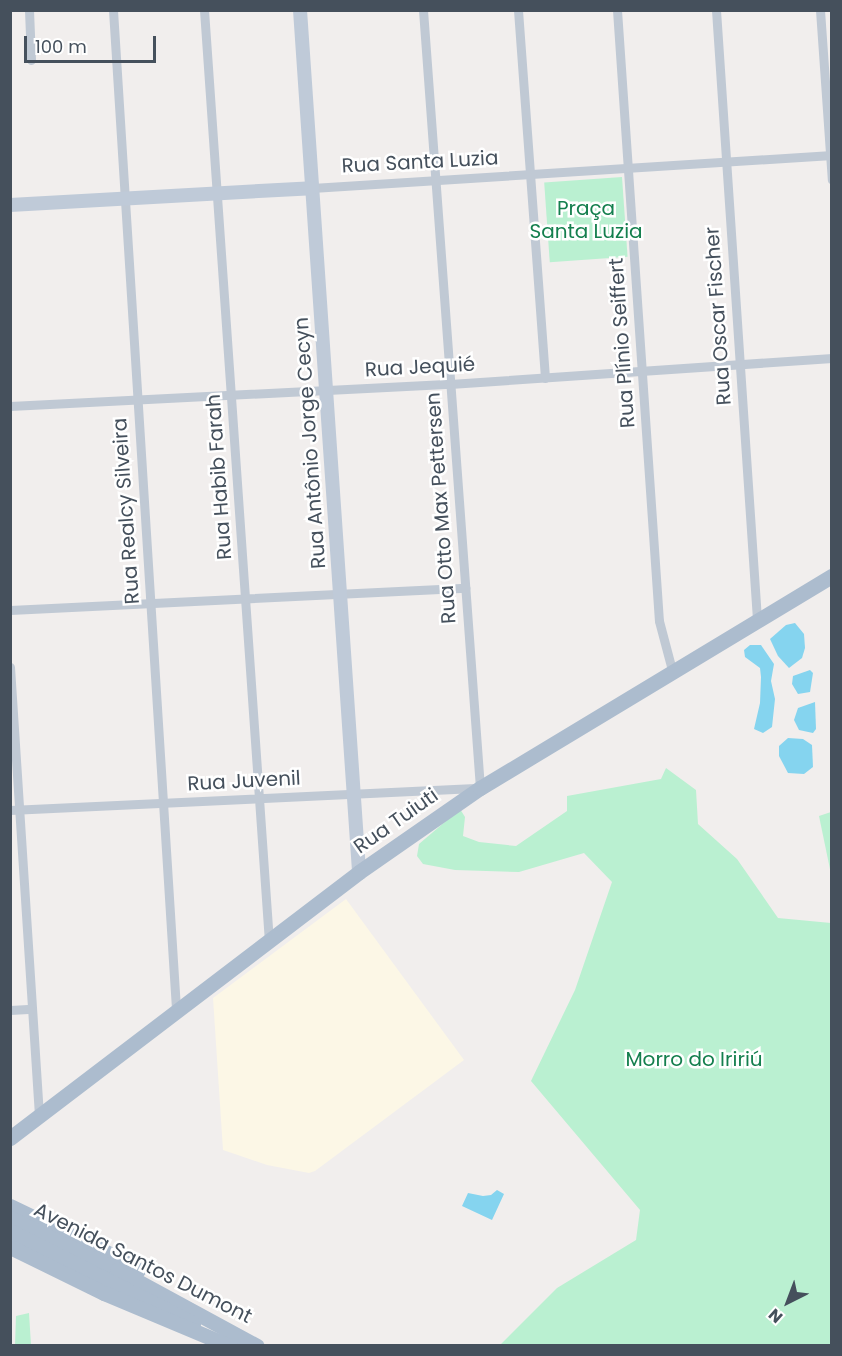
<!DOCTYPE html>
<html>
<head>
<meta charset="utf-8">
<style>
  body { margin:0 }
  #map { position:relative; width:842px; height:1356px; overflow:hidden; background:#f1eeed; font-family:Poppins,sans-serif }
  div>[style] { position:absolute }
  .commercial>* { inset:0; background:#fcf7e6 }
  .green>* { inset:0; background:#baf0d1; transform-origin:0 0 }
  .water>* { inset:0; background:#85d4ef }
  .street>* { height:9px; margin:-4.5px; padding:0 4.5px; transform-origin:4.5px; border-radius:4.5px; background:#c0c9d4 }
  .secondary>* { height:14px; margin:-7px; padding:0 7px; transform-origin:7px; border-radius:7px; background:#bfcad8 }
  .primary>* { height:15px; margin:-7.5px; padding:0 7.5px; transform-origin:7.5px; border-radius:7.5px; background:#acbcce }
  span { translate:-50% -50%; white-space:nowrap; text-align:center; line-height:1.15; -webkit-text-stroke:5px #fff; paint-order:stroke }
  .street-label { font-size:20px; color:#45505c }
  .park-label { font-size:20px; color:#147f4e }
  .frame { position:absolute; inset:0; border:12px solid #45505c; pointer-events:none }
  .north { position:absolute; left:758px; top:1272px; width:60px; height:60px; -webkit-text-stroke:4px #fff; paint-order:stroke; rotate:222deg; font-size:16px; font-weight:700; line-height:24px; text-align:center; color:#45505c }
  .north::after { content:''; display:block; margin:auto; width:21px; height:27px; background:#45505c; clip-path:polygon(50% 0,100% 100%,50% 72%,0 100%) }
  .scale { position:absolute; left:24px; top:36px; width:132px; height:27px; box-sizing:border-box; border:3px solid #45505c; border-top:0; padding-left:8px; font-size:18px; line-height:21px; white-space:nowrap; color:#45505c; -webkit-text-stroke:4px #fff; paint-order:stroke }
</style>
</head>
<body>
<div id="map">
  <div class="commercial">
    <i style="clip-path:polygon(346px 899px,464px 1060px,315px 1171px,309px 1173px,267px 1165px,223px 1150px,213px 998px)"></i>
  </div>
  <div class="green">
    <i style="left:622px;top:177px;width:80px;height:78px;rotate:86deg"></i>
    <i style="clip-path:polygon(666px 768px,696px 790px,698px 824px,737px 859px,778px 918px,831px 923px,831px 920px,831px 1345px,500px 1345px,557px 1288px,636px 1240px,640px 1210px,531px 1081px,575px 990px,612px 882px,584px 853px,519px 872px,455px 870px,423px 864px,417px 856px,419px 844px,460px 809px,465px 817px,463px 836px,479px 842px,516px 846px,567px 811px,567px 796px,661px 779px)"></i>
    <i style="clip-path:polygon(831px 812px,831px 874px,819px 816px)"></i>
    <i style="clip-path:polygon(29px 1313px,31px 1345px,15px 1345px,16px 1316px)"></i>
  </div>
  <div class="water">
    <i style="clip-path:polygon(795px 623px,804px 634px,805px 648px,802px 658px,789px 668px,778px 656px,770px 639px,786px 625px)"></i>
    <i style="clip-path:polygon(750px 645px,761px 645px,774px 664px,771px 681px,775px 699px,772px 727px,763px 733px,754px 729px,760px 703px,761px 677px,760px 668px,745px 657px,744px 650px)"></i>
    <i style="clip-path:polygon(810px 670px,813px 673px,810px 692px,798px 694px,792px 684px,793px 676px)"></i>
    <i style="clip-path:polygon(815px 702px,816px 729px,813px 733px,799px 730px,794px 720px,798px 708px)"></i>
    <i style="clip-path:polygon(788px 738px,803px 739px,812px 745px,813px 767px,804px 774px,788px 773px,779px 756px,779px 746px)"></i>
    <i style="clip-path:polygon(497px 1190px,504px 1194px,492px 1220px,462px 1206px,468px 1193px,483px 1196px,491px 1195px)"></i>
  </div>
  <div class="street">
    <i style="left:29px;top:10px;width:50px;rotate:87.7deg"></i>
    <i style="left:113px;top:10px;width:1001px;rotate:86.39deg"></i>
    <i style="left:204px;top:10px;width:933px;rotate:86.01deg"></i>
    <i style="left:518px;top:10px;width:369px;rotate:85.8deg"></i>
    <i style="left:617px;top:10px;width:612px;rotate:86.07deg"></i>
    <i style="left:659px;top:621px;width:51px;rotate:75.1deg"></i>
    <i style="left:716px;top:10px;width:611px;rotate:86.15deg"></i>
    <i style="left:820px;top:10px;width:170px;rotate:86deg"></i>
    <i style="left:312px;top:188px;width:521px;rotate:-3.63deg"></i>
    <i style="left:10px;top:406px;width:441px;rotate:-2.9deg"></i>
    <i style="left:450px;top:384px;width:383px;rotate:-3.9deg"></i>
    <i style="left:10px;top:610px;width:456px;rotate:-2.8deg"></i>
    <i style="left:10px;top:667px;width:448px;rotate:86.3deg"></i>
    <i style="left:10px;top:810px;width:471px;rotate:-2.7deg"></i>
    <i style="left:480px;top:788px;width:780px;rotate:-94.19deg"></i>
    <i style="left:10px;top:1010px;width:22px;rotate:-3deg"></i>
  </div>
  <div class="secondary">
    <i style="left:300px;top:10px;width:864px;rotate:86.08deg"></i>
    <i style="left:10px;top:205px;width:302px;rotate:-3.2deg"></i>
  </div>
  <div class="primary">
    <i style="left:10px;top:1138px;width:439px;rotate:-37.3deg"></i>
    <i style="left:359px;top:872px;width:147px;rotate:-34.8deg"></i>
    <i style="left:480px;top:788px;width:411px;rotate:-31.1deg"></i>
    <i style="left:10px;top:1206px;width:115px;rotate:25.7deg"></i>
    <i style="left:114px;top:1256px;width:28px;rotate:30deg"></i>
    <i style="left:10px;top:1218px;width:119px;rotate:25.9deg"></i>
    <i style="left:117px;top:1270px;width:159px;rotate:28.5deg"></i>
    <i style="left:10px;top:1231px;width:205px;rotate:26.7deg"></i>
    <i style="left:10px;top:1247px;width:105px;rotate:26.1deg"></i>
    <i style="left:104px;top:1293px;width:137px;rotate:22.8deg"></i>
  </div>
  <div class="street-label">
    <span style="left:420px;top:162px;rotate:-3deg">Rua Santa Luzia</span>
    <span style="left:718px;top:316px;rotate:-94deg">Rua Oscar Fischer</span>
    <span style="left:622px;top:343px;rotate:-94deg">Rua Plínio Seiffert</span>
    <span style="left:420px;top:367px;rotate:-3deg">Rua Jequié</span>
    <span style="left:310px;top:443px;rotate:-94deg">Rua Antônio Jorge Cecyn</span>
    <span style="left:219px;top:477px;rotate:-94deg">Rua Habib Farah</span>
    <span style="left:441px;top:508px;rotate:-94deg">Rua Otto Max Pettersen</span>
    <span style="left:126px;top:511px;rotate:-94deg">Rua Realcy Silveira</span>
    <span style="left:244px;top:781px;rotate:-3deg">Rua Juvenil</span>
    <span style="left:396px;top:821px;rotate:-35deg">Rua Tuiuti</span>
    <span style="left:143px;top:1263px;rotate:27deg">Avenida Santos Dumont</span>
  </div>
  <div class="park-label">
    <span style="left:586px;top:220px">Praça<br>Santa Luzia</span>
    <span style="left:694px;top:1059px">Morro do Iririú</span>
  </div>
  <div class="frame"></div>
  <div class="north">N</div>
  <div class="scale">100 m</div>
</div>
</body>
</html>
